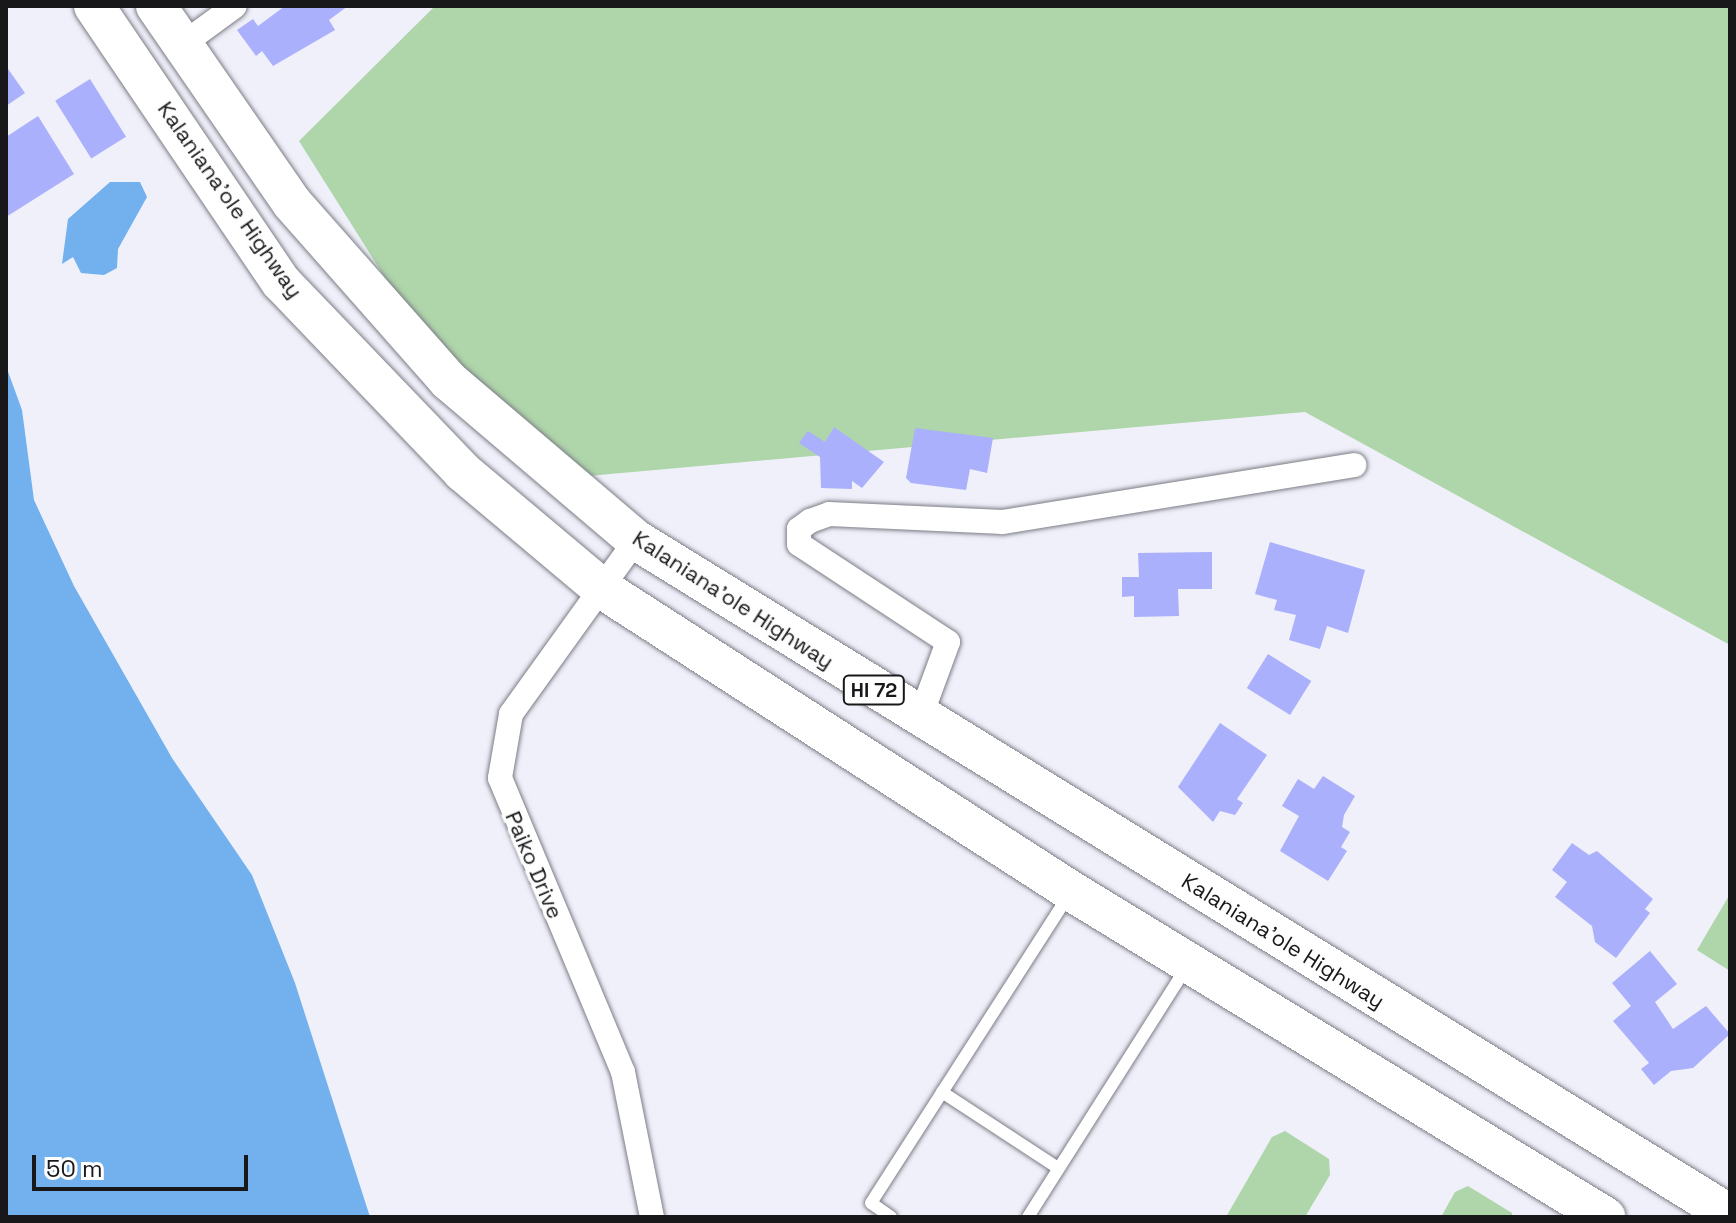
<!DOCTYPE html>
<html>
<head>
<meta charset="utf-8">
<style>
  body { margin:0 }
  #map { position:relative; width:1736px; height:1223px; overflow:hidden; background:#eff0f9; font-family:"Space Grotesk",sans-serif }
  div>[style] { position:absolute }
  .green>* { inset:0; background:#afd5aa }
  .water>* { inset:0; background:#72b1ed }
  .building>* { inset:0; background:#aab0fc; transform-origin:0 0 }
  .roads { filter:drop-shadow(0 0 2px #7c7d86) drop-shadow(0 0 2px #7c7d86) }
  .service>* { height:12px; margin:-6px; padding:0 6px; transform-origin:6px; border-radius:6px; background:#fff }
  .minor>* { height:24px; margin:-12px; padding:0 12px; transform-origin:12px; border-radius:12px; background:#fff }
  .trunk>* { height:40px; margin:-20px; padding:0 20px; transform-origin:20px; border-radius:20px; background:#fff }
  span { translate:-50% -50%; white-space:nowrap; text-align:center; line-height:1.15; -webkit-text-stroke:7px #fefefe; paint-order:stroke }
  .shield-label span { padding:2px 6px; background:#fefefe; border:2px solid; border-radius:6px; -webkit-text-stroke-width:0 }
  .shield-label { font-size:20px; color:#18181b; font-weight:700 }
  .street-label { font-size:22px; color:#18181b }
  .frame { position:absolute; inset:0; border:8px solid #18181b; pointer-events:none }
  .scale { position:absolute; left:32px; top:1155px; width:216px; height:36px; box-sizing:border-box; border:4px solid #18181b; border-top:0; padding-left:10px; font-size:24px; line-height:28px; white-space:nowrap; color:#18181b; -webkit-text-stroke:6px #fefefe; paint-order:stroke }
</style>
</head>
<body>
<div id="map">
  <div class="green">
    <i style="clip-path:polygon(435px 6px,1730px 6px,1730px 645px,1305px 412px,588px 476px,428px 346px,299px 141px)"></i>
    <i style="clip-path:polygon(1730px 894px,1730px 971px,1697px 950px)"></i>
    <i style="clip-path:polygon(1285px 1131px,1329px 1159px,1330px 1175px,1305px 1217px,1226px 1217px,1272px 1137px)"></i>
    <i style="clip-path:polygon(1468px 1186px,1512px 1213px,1512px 1217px,1441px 1217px,1455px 1192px)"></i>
  </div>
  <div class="water">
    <i style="clip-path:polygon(110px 182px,140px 182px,147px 197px,118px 249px,117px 268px,104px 275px,81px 273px,73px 257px,62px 264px,68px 219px)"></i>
    <i style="clip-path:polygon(6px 366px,22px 410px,34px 500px,74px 586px,172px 758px,252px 875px,295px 983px,370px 1217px,6px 1217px)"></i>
  </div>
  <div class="building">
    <i style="clip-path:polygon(285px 6px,348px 6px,329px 20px,335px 30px,273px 66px,262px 51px,256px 56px,237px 30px,253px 19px,258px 26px)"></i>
    <i style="clip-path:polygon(6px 66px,25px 93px,6px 106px)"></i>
    <i style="left:90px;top:79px;width:68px;height:41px;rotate:58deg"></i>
    <i style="clip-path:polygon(38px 116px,74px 174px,6px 217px,6px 137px)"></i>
    <i style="clip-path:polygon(834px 427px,884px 462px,862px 488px,852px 481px,852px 489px,821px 488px,820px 457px,799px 443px,808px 431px,825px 442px)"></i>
    <i style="clip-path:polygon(915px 428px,993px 438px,987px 473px,970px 469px,966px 490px,911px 483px,906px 478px)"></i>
    <i style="clip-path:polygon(1270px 542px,1365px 570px,1348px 633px,1327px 626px,1320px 649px,1289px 640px,1296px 615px,1274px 610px,1277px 600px,1255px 594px)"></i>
    <i style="clip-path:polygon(1212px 552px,1212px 589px,1178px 589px,1179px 616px,1134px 617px,1134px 596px,1122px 597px,1122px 577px,1139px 577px,1138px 553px)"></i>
    <i style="left:1268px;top:654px;width:51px;height:40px;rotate:32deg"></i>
    <i style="clip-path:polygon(1220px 723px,1267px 755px,1237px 799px,1243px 803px,1235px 815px,1220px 811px,1213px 822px,1178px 787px)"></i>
    <i style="clip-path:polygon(1323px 776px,1355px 796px,1344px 815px,1342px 827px,1350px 832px,1341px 847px,1347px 851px,1328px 881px,1280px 851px,1299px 816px,1282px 806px,1298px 779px,1314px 789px)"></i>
    <i style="clip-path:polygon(1572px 843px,1589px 855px,1597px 851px,1653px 899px,1645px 909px,1650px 913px,1616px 958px,1595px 942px,1592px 926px,1555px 897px,1567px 882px,1552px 870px)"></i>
    <i style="clip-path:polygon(1650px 951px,1677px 984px,1655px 1002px,1673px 1029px,1706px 1006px,1730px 1034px,1693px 1068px,1671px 1071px,1654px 1085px,1641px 1069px,1649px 1063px,1613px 1021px,1631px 1006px,1612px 983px)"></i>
  </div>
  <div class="roads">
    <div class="service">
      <i style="left:942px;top:1092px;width:139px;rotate:33.2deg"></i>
      <i style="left:891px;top:1217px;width:24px;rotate:-145deg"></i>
      <i style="left:871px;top:1203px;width:367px;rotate:-57.3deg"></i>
      <i style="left:1028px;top:1217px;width:297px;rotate:-57.6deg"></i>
    </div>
    <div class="minor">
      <i style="left:183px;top:44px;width:64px;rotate:-36.2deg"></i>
      <i style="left:636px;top:540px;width:214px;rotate:125.7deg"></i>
      <i style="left:511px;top:714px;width:65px;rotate:99.8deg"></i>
      <i style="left:500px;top:778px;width:319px;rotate:67.3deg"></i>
      <i style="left:623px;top:1072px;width:148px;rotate:78.7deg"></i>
      <i style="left:920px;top:718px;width:81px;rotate:-69.8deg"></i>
      <i style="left:948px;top:642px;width:178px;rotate:-146.7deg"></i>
      <i style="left:799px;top:544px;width:15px;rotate:-90deg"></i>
      <i style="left:799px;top:529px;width:14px;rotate:-36deg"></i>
      <i style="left:810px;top:521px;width:20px;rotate:-20deg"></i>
      <i style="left:829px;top:514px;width:174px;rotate:2.6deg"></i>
      <i style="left:1003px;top:522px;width:356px;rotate:-9.2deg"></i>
    </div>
    <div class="trunk">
      <i style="left:94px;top:6px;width:333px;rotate:55.9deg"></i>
      <i style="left:281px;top:282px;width:263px;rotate:46.2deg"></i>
      <i style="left:463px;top:472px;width:180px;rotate:40deg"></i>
      <i style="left:601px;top:588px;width:559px;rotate:32.81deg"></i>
      <i style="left:1071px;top:891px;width:626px;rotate:31.4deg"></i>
      <i style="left:156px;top:6px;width:239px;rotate:55.4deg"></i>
      <i style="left:292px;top:203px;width:237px;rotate:48.6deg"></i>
      <i style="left:449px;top:381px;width:245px;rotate:40.4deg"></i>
      <i style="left:636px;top:540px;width:1285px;rotate:31.67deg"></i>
    </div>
  </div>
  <div class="shield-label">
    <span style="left:874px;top:690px">HI 72</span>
  </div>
  <div class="street-label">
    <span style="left:230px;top:200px;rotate:55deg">Kalaniana’ole Highway</span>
    <span style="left:733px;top:600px;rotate:33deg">Kalaniana’ole Highway</span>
    <span style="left:534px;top:865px;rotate:67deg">Paiko Drive</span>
    <span style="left:1283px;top:941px;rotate:32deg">Kalaniana’ole Highway</span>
  </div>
  <div class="frame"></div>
  <div class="scale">50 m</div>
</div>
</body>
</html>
